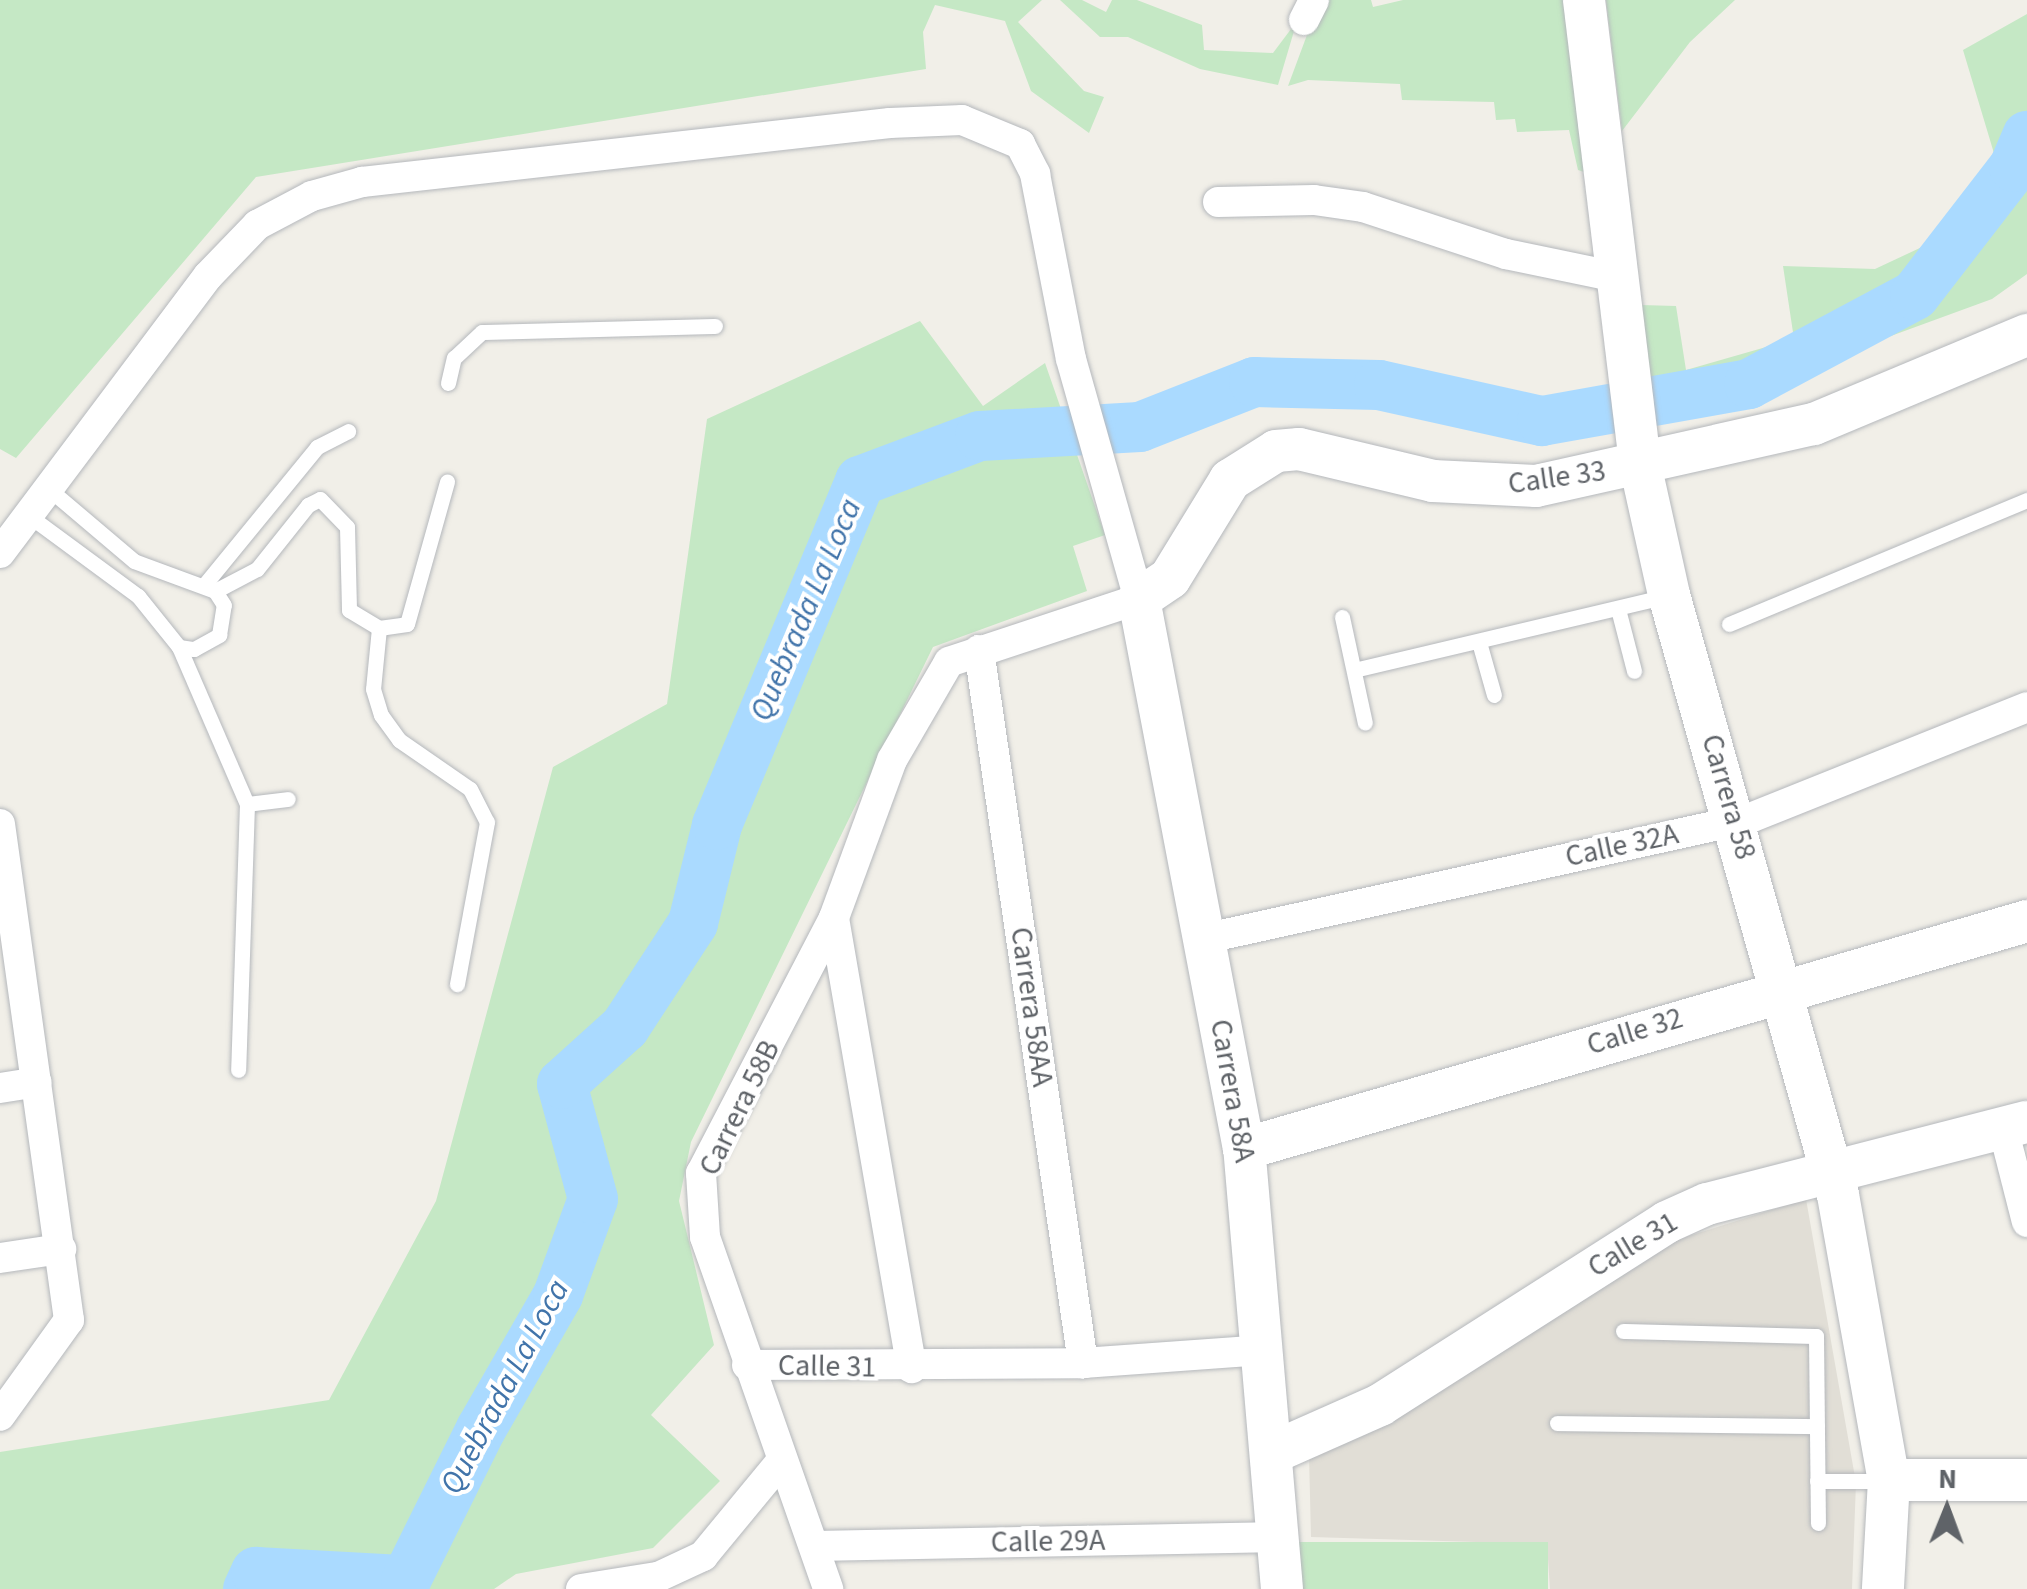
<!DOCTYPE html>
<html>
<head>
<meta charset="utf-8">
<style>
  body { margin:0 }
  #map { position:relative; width:2027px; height:1589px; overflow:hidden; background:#f1efe8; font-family:"Source Sans 3",sans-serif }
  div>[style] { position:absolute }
  .education>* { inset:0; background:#e1ded6 }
  .green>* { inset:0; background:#c5e8c5; transform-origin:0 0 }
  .river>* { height:50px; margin:-25px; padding:0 25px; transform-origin:25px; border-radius:25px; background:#aadaff }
  .roads { filter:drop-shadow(0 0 2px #b5b8bc) drop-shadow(0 0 2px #b5b8bc) }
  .lane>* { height:15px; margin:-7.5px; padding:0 7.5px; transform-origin:7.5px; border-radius:7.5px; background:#fff }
  .street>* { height:30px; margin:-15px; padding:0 15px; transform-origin:15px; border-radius:15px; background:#fff }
  .secondary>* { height:42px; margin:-21px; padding:0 21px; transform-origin:21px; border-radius:21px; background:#fff }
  span { translate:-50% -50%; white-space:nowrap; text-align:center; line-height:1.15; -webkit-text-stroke:8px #fff; paint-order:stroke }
  .street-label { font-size:30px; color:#5f6368 }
  .water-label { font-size:32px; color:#4174aa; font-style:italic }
  .north { position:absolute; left:1897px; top:1459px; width:100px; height:100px; -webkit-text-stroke:8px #fff; paint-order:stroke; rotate:1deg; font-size:28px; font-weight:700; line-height:40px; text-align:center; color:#5f6368 }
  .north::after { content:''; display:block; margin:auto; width:35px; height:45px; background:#5f6368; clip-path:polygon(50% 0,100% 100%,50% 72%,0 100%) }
</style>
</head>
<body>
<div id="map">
  <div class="education">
    <i style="clip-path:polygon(1806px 1199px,1856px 1483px,1852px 1589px,1550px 1589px,1547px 1544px,1311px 1537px,1309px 1455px,1676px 1240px)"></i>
  </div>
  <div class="green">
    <i style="clip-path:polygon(0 0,1042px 0,1018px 22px,1084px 91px,1104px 97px,1089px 133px,1031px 91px,1005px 21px,935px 5px,923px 32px,926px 69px,256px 177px,16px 458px,0 449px)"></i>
    <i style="clip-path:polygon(1060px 0,1082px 0,1106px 12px,1112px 0,1137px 0,1202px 25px,1204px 50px,1273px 53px,1297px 21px,1278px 85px,1200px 69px,1128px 37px,1100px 37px)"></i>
    <i style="clip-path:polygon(1320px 0,1371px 0,1373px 7px,1403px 0,1573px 0,1587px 173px,1578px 170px,1569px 130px,1517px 132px,1515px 119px,1496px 120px,1494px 102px,1402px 100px,1400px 84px,1308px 80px,1288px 86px)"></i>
    <i style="clip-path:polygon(1606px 0,1735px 0,1690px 42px,1622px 131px)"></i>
    <i style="clip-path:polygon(2027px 14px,2027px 274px,1992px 299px,1656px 422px,1641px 305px,1676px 306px,1686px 370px,1794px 339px,1783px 266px,1875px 269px,1954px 232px,1999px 170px,1963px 50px)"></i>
    <i style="clip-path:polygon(920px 321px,983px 406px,1045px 363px,1105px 535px,1073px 546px,1087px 591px,933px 647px,691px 1142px,679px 1201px,714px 1345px,651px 1415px,720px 1481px,653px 1548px,516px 1574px,494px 1589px,0 1589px,0 1452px,329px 1400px,436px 1201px,553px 767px,667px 704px,707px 419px)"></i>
    <i style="left:1297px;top:1542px;width:251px;height:47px"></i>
  </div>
  <div class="river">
    <i style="left:248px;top:1589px;width:19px;rotate:-65deg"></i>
    <i style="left:256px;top:1572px;width:150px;rotate:3.1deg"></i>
    <i style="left:406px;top:1580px;width:169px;rotate:-63.6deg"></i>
    <i style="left:481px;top:1429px;width:155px;rotate:-60.1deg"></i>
    <i style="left:558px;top:1295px;width:102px;rotate:-70deg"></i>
    <i style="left:593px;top:1199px;width:119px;rotate:-105.1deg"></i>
    <i style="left:562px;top:1084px;width:85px;rotate:-42.1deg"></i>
    <i style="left:625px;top:1027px;width:124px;rotate:-56.8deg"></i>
    <i style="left:693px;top:923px;width:101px;rotate:-76.2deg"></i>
    <i style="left:717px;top:825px;width:373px;rotate:-67.4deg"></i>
    <i style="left:860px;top:481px;width:128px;rotate:-20.6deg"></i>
    <i style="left:980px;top:436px;width:160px;rotate:-3.2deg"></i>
    <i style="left:1140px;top:427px;width:123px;rotate:-21.5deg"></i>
    <i style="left:1254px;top:382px;width:125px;rotate:1.4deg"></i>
    <i style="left:1379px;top:385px;width:167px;rotate:12.5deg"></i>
    <i style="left:1542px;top:421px;width:210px;rotate:-10.1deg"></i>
    <i style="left:1749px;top:384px;width:188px;rotate:-28.2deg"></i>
    <i style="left:1915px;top:295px;width:162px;rotate:-52.3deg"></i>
    <i style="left:2014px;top:167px;width:34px;rotate:-67deg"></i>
  </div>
  <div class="roads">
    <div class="lane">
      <i style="left:448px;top:383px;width:26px;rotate:-77deg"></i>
      <i style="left:454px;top:358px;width:38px;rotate:-43deg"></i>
      <i style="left:482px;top:332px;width:233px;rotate:-1.5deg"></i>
      <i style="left:28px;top:515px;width:137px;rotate:36.4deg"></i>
      <i style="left:138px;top:596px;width:65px;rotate:51.2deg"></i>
      <i style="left:179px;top:647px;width:15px;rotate:8deg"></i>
      <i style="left:194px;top:649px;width:29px;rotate:-29deg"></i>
      <i style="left:219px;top:635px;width:30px;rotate:-81deg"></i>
      <i style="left:224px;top:605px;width:17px;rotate:-123deg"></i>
      <i style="left:215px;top:591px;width:86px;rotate:-159.7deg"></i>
      <i style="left:134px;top:561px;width:113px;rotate:-139.7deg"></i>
      <i style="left:205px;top:584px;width:177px;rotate:-50.7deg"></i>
      <i style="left:317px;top:447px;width:35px;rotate:-27deg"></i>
      <i style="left:215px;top:591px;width:47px;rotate:-27.6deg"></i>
      <i style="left:257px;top:569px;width:82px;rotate:-51.4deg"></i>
      <i style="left:308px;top:505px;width:13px;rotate:-27deg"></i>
      <i style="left:320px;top:499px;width:39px;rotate:46deg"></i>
      <i style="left:347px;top:527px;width:83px;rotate:88.6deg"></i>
      <i style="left:349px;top:610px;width:35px;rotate:31deg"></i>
      <i style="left:379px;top:628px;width:28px;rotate:-8deg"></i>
      <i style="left:407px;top:624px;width:148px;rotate:-74.3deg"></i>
      <i style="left:1618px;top:609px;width:64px;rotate:75.5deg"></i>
      <i style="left:1342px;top:617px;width:108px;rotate:77.8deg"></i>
      <i style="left:1729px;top:624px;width:323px;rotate:-22.6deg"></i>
      <i style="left:379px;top:628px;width:61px;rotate:95.6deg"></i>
      <i style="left:373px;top:689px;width:27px;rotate:73deg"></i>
      <i style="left:381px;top:715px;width:31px;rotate:54deg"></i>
      <i style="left:399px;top:740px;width:86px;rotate:34.6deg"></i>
      <i style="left:470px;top:789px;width:37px;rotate:63deg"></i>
      <i style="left:487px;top:822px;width:165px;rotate:100.5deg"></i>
      <i style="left:1479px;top:642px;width:55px;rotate:74.2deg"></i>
      <i style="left:179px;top:647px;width:171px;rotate:66.6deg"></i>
      <i style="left:247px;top:804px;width:266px;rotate:91.9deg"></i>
      <i style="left:1354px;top:670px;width:321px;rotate:-13.3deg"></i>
      <i style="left:247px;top:804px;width:41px;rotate:-7deg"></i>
      <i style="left:1623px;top:1331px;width:193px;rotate:1.5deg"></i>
      <i style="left:1816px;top:1336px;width:187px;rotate:89.4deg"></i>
      <i style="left:1557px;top:1423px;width:260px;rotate:0.7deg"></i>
      <i style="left:1817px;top:1481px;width:71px"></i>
    </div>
    <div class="street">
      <i style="left:1304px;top:20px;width:22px;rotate:-63deg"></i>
      <i style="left:1218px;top:202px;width:96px;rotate:-1.2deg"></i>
      <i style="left:1314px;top:200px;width:49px;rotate:8.1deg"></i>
      <i style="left:1363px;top:207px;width:151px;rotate:18.2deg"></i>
      <i style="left:1506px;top:254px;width:113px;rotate:11.7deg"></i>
      <i style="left:0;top:553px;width:346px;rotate:-53.1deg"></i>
      <i style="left:208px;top:276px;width:71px;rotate:-46.1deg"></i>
      <i style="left:257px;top:225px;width:62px;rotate:-27.8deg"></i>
      <i style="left:312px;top:196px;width:52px;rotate:-15.6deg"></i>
      <i style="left:362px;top:182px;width:531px;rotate:-6.38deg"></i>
      <i style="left:890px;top:123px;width:72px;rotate:-2.4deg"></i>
      <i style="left:962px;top:120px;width:63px;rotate:22.5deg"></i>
      <i style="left:1020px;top:144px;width:34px;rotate:63deg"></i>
      <i style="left:1035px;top:174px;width:188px;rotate:79deg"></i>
      <i style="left:1071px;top:359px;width:249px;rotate:74.2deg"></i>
      <i style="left:1139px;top:599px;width:200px;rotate:161.7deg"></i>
      <i style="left:949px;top:662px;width:113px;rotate:120.2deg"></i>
      <i style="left:892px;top:760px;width:168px;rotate:110.2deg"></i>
      <i style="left:834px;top:918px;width:288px;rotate:117.5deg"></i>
      <i style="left:701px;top:1173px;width:64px;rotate:86.4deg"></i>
      <i style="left:705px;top:1237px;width:373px;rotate:70.7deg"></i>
      <i style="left:979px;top:650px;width:721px;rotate:81.7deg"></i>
      <i style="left:0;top:824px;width:501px;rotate:82.08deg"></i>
      <i style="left:69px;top:1320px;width:118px;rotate:125.7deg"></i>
      <i style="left:834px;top:918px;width:457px;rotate:80.2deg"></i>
      <i style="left:1203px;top:939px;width:560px;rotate:-12.47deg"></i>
      <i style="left:1750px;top:818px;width:298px;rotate:-21.8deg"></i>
      <i style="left:0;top:1088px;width:37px;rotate:-9deg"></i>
      <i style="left:2003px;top:1128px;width:97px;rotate:75.7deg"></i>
      <i style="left:0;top:1258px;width:62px;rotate:-8.4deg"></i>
      <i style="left:747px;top:1365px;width:336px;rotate:-0.3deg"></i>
      <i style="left:1083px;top:1363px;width:183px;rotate:-4.1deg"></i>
      <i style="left:817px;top:1546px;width:462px;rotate:-1.1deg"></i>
      <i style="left:581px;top:1589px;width:78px;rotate:-8.9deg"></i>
      <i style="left:658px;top:1577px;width:50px;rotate:-25deg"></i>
      <i style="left:703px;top:1556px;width:124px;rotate:-50.5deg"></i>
    </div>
    <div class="secondary">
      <i style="left:1584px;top:0;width:467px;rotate:83.1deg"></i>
      <i style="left:1640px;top:464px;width:134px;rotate:77.5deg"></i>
      <i style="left:1669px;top:595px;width:623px;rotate:74.27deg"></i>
      <i style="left:1838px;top:1195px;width:290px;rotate:79.9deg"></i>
      <i style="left:1889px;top:1480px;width:109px;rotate:93.2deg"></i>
      <i style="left:1244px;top:1149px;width:816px;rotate:-16.23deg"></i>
      <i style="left:1274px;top:1452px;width:116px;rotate:-23.9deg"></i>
      <i style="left:1380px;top:1405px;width:340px;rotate:-32.5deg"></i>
      <i style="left:1667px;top:1222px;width:44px;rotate:-24.2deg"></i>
      <i style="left:1707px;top:1204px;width:330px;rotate:-14.4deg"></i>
      <i style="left:1889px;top:1480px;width:138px"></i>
      <i style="left:1282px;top:1589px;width:442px;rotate:-94.9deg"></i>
      <i style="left:1244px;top:1149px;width:560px;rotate:-100.81deg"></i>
      <i style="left:1139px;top:599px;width:37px;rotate:-34deg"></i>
      <i style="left:1170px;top:578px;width:115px;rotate:-58.5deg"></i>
      <i style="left:1230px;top:480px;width:54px;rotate:-32.2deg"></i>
      <i style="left:1276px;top:451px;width:23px;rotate:-5deg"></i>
      <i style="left:1299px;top:449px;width:138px;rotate:13.4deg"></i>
      <i style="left:1433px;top:481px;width:103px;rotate:2.8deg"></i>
      <i style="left:1536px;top:486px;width:285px;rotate:-12.6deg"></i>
      <i style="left:1814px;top:424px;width:231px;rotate:-22.7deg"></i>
    </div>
  </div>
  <div class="street-label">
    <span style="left:1557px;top:478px;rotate:-8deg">Calle 33</span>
    <span style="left:1728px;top:797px;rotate:74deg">Carrera 58</span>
    <span style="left:1622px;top:846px;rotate:-12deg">Calle 32A</span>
    <span style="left:1031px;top:1007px;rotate:82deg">Carrera 58AA</span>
    <span style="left:1635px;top:1032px;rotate:-17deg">Calle 32</span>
    <span style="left:1232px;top:1091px;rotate:80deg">Carrera 58A</span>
    <span style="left:740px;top:1108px;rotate:-64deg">Carrera 58B</span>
    <span style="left:1633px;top:1245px;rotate:-31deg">Calle 31</span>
    <span style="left:827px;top:1367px;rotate:1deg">Calle 31</span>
    <span style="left:1048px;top:1542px;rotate:-1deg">Calle 29A</span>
  </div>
  <div class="water-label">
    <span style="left:806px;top:610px;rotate:-67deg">Quebrada La Loca</span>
    <span style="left:505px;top:1387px;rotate:-62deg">Quebrada La Loca</span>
  </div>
  <div class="north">N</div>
</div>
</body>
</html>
